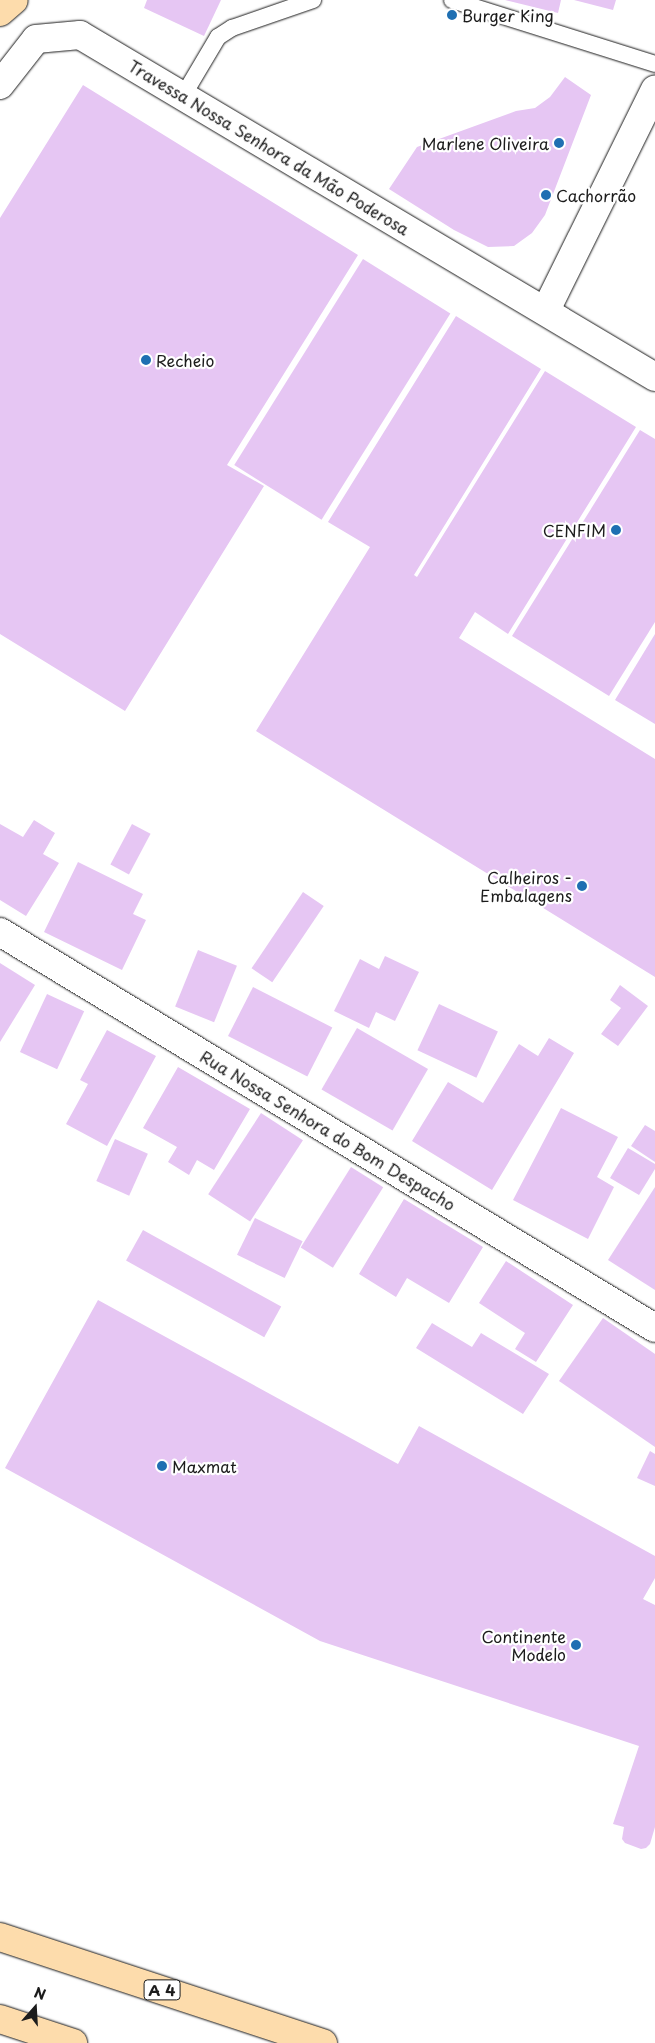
<!DOCTYPE html>
<html>
<head>
<meta charset="utf-8">
<style>
  body { margin:0 }
  #map { position:relative; width:655px; height:2043px; overflow:hidden; background:#fff; font-family:"Playpen Sans",sans-serif }
  div>[style] { position:absolute }
  .building>* { inset:0; background:#e6c6f3; transform-origin:0 0 }
  .roads { filter:drop-shadow(0 0 1px #1c1c1c) drop-shadow(0 0 1px #1c1c1c) }
  .lane>* { height:16px; margin:-8px; padding:0 8px; transform-origin:8px; border-radius:8px; background:#fff }
  .street>* { height:28px; margin:-14px; padding:0 14px; transform-origin:14px; border-radius:14px; background:#fff }
  .highway>* { height:28px; margin:-14px; padding:0 14px; transform-origin:14px; border-radius:14px; background:#fddcac }
  .dots>* { width:14px; height:14px; translate:-50% -50%; box-sizing:border-box; border:2px solid #fff; border-radius:50% }
  span { translate:-50% -50%; white-space:nowrap; text-align:center; line-height:1.15; -webkit-text-stroke:4.5px #fff; paint-order:stroke }
  .shield-label span { padding:1px 4px; background:#fff; border:1px solid; border-radius:4px; -webkit-text-stroke-width:0 }
  .shield-label { font-size:15px; color:#1c1c1c; font-weight:700 }
  .poi-label { font-size:16px; color:#1c1c1c }
  .left { translate:0 -50%; text-align:left }
  .right { translate:-100% -50%; text-align:right }
  .street-label { font-size:16px; color:#1c1c1c }
  .north { position:absolute; left:10px; top:1983px; width:50px; height:50px; -webkit-text-stroke:4px #fff; paint-order:stroke; rotate:19deg; font-size:14px; font-weight:700; line-height:20px; text-align:center; color:#1c1c1c }
  .north::after { content:''; display:block; margin:auto; width:18px; height:22px; background:#1c1c1c; clip-path:polygon(50% 0,100% 100%,50% 72%,0 100%) }
</style>
</head>
<body>
<div id="map">
  <div class="building">
    <i style="clip-path:polygon(147px 0,221px 0,204px 36px,144px 8px)"></i>
    <i style="clip-path:polygon(505px 0,561px 0,558px 13px)"></i>
    <i style="clip-path:polygon(574px 0,616px 0,613px 10px)"></i>
    <i style="clip-path:polygon(565px 77px,591px 95px,545px 215px,532px 233px,514px 246px,488px 247px,454px 230px,389px 189px,417px 147px,516px 111px,535px 108px,550px 97px)"></i>
    <i style="clip-path:polygon(83px 85px,358px 255px,227px 465px,264px 486px,125px 711px,0 634px,0 218px)"></i>
    <i style="left:363px;top:259px;width:103px;height:243px;rotate:32deg"></i>
    <i style="clip-path:polygon(456px 316px,541px 369px,414px 575px,417px 577px,545px 371px,636px 427px,508px 634px,475px 612px,459px 638px,655px 759px,655px 977px,256px 731px,370px 547px,328px 522px)"></i>
    <i style="clip-path:polygon(640px 430px,655px 439px,655px 622px,609px 696px,512px 636px)"></i>
    <i style="clip-path:polygon(655px 634px,655px 724px,615px 700px)"></i>
    <i style="clip-path:polygon(34px 820px,55px 833px,43px 854px,59px 863px,26px 916px,0 900px,0 824px,23px 837px)"></i>
    <i style="left:132px;top:824px;width:21px;height:46px;rotate:28deg"></i>
    <i style="clip-path:polygon(78px 862px,143px 894px,133px 914px,146px 920px,122px 970px,44px 932px)"></i>
    <i style="left:303px;top:892px;width:25px;height:92px;rotate:34deg"></i>
    <i style="left:198px;top:950px;width:42px;height:61px;rotate:22deg"></i>
    <i style="clip-path:polygon(385px 956px,419px 972px,395px 1021px,376px 1012px,369px 1028px,334px 1011px,360px 959px,379px 969px)"></i>
    <i style="clip-path:polygon(0 963px,35px 985px,0 1042px)"></i>
    <i style="clip-path:polygon(620px 985px,648px 1006px,618px 1046px,601px 1034px,621px 1008px,610px 1000px)"></i>
    <i style="left:253px;top:987px;width:89px;height:55px;rotate:27deg"></i>
    <i style="left:47px;top:994px;width:41px;height:64px;rotate:25deg"></i>
    <i style="left:439px;top:1004px;width:65px;height:51px;rotate:25deg"></i>
    <i style="left:357px;top:1028px;width:82px;height:71px;rotate:30deg"></i>
    <i style="clip-path:polygon(107px 1030px,156px 1056px,107px 1146px,66px 1124px,88px 1084px,80px 1080px)"></i>
    <i style="clip-path:polygon(549px 1038px,574px 1053px,492px 1190px,412px 1141px,448px 1082px,483px 1103px,519px 1044px,538px 1056px)"></i>
    <i style="clip-path:polygon(178px 1067px,250px 1109px,214px 1170px,197px 1160px,189px 1175px,168px 1162px,177px 1147px,143px 1128px)"></i>
    <i style="clip-path:polygon(561px 1108px,618px 1137px,597px 1177px,614px 1187px,588px 1239px,513px 1200px)"></i>
    <i style="left:261px;top:1113px;width:50px;height:97px;rotate:33deg"></i>
    <i style="clip-path:polygon(645px 1125px,655px 1131px,655px 1162px,631px 1146px)"></i>
    <i style="left:115px;top:1139px;width:36px;height:46px;rotate:24deg"></i>
    <i style="clip-path:polygon(628px 1148px,655px 1164px,655px 1169px,639px 1195px,610px 1178px)"></i>
    <i style="left:351px;top:1167px;width:38px;height:95px;rotate:32deg"></i>
    <i style="clip-path:polygon(655px 1187px,655px 1290px,608px 1260px)"></i>
    <i style="clip-path:polygon(404px 1199px,483px 1247px,449px 1303px,407px 1278px,396px 1297px,359px 1274px)"></i>
    <i style="left:255px;top:1218px;width:53px;height:41px;rotate:26deg"></i>
    <i style="left:143px;top:1230px;width:158px;height:35px;rotate:29deg"></i>
    <i style="clip-path:polygon(506px 1261px,573px 1305px,536px 1362px,515px 1349px,525px 1333px,479px 1303px)"></i>
    <i style="clip-path:polygon(98px 1300px,398px 1464px,419px 1426px,655px 1556px,655px 1578px,643px 1599px,655px 1605px,655px 1827px,650px 1844px,646px 1848px,641px 1849px,625px 1843px,622px 1839px,624px 1827px,613px 1824px,639px 1746px,320px 1641px,5px 1468px)"></i>
    <i style="clip-path:polygon(603px 1318px,655px 1354px,655px 1447px,559px 1381px)"></i>
    <i style="clip-path:polygon(432px 1323px,472px 1347px,481px 1333px,549px 1374px,523px 1414px,416px 1348px)"></i>
    <i style="clip-path:polygon(650px 1451px,655px 1454px,655px 1486px,637px 1478px)"></i>
  </div>
  <div class="roads">
    <div class="lane">
      <i style="left:452px;top:0;width:213px;rotate:17.5deg"></i>
      <i style="left:183px;top:96px;width:69px;rotate:-59.3deg"></i>
      <i style="left:218px;top:37px;width:17px;rotate:-33deg"></i>
      <i style="left:232px;top:28px;width:86px;rotate:-19.1deg"></i>
    </div>
    <div class="street">
      <i style="left:0;top:85px;width:58px;rotate:-52deg"></i>
      <i style="left:36px;top:39px;width:44px;rotate:-5.2deg"></i>
      <i style="left:80px;top:35px;width:669px;rotate:30.74deg"></i>
      <i style="left:546px;top:310px;width:246px;rotate:-63.7deg"></i>
      <i style="left:0;top:932px;width:765px;rotate:31.16deg"></i>
    </div>
    <div class="highway">
      <i style="left:0;top:12px;width:18px;rotate:-41deg"></i>
      <i style="left:0;top:1937px;width:340px;rotate:18.2deg"></i>
      <i style="left:0;top:2019px;width:77px;rotate:18.2deg"></i>
    </div>
  </div>
  <div class="dots">
    <i style="left:452px;top:15px;background:#1f6fb2"></i>
    <i style="left:559px;top:143px;background:#1f6fb2"></i>
    <i style="left:546px;top:195px;background:#1f6fb2"></i>
    <i style="left:146px;top:360px;background:#1f6fb2"></i>
    <i style="left:616px;top:530px;background:#1f6fb2"></i>
    <i style="left:582px;top:886px;background:#1f6fb2"></i>
    <i style="left:162px;top:1466px;background:#1f6fb2"></i>
    <i style="left:576px;top:1645px;background:#1f6fb2"></i>
  </div>
  <div class="shield-label">
    <span style="left:162px;top:1990px">A 4</span>
  </div>
  <div class="poi-label">
    <span class="left" style="left:462px;top:15px">Burger King</span>
    <span class="right" style="left:549px;top:143px">Marlene Oliveira</span>
    <span class="left" style="left:556px;top:195px">Cachorrão</span>
    <span class="left" style="left:156px;top:360px">Recheio</span>
    <span class="right" style="left:606px;top:530px">CENFIM</span>
    <span class="right" style="left:572px;top:886px">Calheiros -<br>Embalagens</span>
    <span class="left" style="left:172px;top:1466px">Maxmat</span>
    <span class="right" style="left:566px;top:1645px">Continente<br>Modelo</span>
  </div>
  <div class="street-label">
    <span style="left:269px;top:147px;rotate:31deg">Travessa Nossa Senhora da Mão Poderosa</span>
    <span style="left:328px;top:1130px;rotate:31deg">Rua Nossa Senhora do Bom Despacho</span>
  </div>
  <div class="north">N</div>
</div>
</body>
</html>
